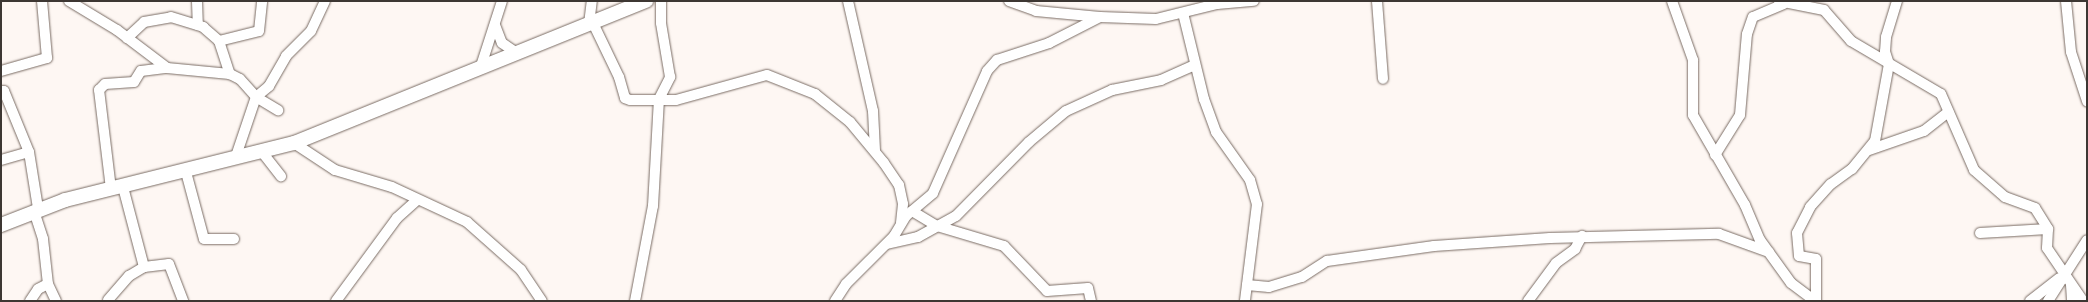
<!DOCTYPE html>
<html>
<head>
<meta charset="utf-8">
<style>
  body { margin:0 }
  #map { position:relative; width:2088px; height:302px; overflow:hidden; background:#fef7f3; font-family:"Golos Text",sans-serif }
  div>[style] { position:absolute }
  .roads { filter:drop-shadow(0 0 1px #7a6c64) drop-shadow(0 0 1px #7a6c64) }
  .street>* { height:10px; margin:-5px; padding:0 5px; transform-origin:5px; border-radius:5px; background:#fff }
  .secondary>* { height:14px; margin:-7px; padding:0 7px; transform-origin:7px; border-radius:7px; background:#fff }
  span { translate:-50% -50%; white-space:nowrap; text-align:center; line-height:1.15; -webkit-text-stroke:3px #fff; paint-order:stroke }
  .frame { position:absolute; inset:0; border:2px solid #3d3733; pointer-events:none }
</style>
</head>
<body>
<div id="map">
  <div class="roads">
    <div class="street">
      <i style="left:69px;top:1px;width:56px;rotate:31.1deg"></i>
      <i style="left:117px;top:30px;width:63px;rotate:37.2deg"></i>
      <i style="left:167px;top:68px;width:63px;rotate:5.4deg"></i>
      <i style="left:230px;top:74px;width:11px;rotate:27deg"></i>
      <i style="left:240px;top:79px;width:24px;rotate:48deg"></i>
      <i style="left:256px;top:97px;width:26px;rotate:31deg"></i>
      <i style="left:197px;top:1px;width:24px;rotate:88deg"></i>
      <i style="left:848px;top:1px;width:113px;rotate:77.2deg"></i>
      <i style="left:873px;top:111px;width:40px;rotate:87.1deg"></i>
      <i style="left:1009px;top:1px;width:29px;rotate:20deg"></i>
      <i style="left:1036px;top:11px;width:64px;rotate:5.4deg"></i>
      <i style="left:1377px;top:1px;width:78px;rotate:85.6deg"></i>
      <i style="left:1672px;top:1px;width:63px;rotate:70.4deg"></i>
      <i style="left:1693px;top:60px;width:55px;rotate:90deg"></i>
      <i style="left:1693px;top:115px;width:104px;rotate:60deg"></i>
      <i style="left:1745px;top:205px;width:38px;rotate:67deg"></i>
      <i style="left:1760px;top:240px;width:53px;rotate:54.2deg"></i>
      <i style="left:1791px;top:283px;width:30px;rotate:37deg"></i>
      <i style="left:1779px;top:1px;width:46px;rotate:11.3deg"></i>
      <i style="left:1824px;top:10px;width:41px;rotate:48.9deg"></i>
      <i style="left:1851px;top:41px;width:104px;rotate:30.5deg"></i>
      <i style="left:1941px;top:94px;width:83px;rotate:66.5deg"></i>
      <i style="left:1974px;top:170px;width:41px;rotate:41.1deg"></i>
      <i style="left:2005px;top:197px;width:32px;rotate:20deg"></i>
      <i style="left:2035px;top:208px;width:25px;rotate:58deg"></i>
      <i style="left:2048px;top:229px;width:19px;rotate:93deg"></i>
      <i style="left:2047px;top:248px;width:64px;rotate:55.8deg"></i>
      <i style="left:2066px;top:1px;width:51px;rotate:84.4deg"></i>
      <i style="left:2071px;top:52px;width:52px;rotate:71.9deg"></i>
      <i style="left:1183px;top:13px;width:89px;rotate:76.3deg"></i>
      <i style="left:1204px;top:99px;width:35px;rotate:70deg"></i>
      <i style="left:1216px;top:132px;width:59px;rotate:54.7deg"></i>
      <i style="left:1250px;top:180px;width:25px;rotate:74deg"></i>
      <i style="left:1257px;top:204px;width:98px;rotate:97.1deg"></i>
      <i style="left:593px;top:23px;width:60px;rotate:64.3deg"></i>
      <i style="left:619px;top:77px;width:22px;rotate:74deg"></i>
      <i style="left:625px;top:98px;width:5px;rotate:22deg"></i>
      <i style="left:630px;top:100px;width:46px"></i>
      <i style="left:676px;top:100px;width:94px;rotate:-15.4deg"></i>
      <i style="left:767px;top:75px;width:52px;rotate:21.6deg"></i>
      <i style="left:815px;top:94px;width:45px;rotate:38.7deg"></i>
      <i style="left:850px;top:122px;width:53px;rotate:50.3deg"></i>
      <i style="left:884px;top:163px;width:27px;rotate:56deg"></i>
      <i style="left:899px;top:185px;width:19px;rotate:78deg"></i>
      <i style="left:903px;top:204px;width:19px;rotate:96deg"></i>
      <i style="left:589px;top:24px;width:23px;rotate:-83deg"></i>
      <i style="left:495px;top:25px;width:19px;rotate:69deg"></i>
      <i style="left:502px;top:43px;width:18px;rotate:34deg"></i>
      <i style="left:127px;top:38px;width:23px;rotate:-43deg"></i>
      <i style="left:144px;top:22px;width:27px;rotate:-10deg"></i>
      <i style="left:171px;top:17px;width:34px;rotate:17deg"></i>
      <i style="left:203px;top:27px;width:21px;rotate:41deg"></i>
      <i style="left:219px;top:41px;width:35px;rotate:72deg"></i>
      <i style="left:219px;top:41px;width:41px;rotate:-14deg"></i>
      <i style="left:259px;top:31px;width:30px;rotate:-84deg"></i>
      <i style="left:481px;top:66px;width:68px;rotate:-72.1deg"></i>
      <i style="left:1px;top:71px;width:48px;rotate:-15.8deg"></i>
      <i style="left:47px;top:58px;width:57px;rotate:-95deg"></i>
      <i style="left:1px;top:91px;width:3px"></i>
      <i style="left:4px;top:91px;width:66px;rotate:67.7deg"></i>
      <i style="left:29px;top:152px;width:57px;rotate:80.9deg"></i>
      <i style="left:294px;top:143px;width:49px;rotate:33.4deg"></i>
      <i style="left:335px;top:170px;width:59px;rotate:16.6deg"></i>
      <i style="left:392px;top:187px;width:83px;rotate:25deg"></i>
      <i style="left:467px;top:222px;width:72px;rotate:41.6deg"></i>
      <i style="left:521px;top:270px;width:37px;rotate:56deg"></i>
      <i style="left:1869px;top:150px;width:58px;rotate:-19.1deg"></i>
      <i style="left:1924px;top:131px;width:31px;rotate:-38deg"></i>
      <i style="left:262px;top:152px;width:31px;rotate:52deg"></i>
      <i style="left:1715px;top:155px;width:47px;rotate:-58deg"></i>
      <i style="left:1740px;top:115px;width:81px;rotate:-85.1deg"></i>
      <i style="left:1747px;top:34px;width:18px;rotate:-71deg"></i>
      <i style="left:1753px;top:17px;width:33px;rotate:-23deg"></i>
      <i style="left:235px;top:159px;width:65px;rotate:-71.3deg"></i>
      <i style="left:256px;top:97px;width:17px;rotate:-40deg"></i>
      <i style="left:269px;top:86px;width:34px;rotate:-60deg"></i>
      <i style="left:286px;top:56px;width:35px;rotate:-45deg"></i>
      <i style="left:311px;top:31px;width:33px;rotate:-65deg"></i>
      <i style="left:1px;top:160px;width:29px;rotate:-16deg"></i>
      <i style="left:186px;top:172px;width:69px;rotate:75deg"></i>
      <i style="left:204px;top:239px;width:30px"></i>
      <i style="left:123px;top:187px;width:83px;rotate:75.3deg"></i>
      <i style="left:111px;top:189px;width:100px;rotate:-96.9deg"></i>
      <i style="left:99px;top:90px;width:8px;rotate:-45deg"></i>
      <i style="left:105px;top:84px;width:29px;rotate:-4deg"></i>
      <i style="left:134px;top:82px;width:13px;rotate:-58deg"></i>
      <i style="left:141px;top:71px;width:26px;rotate:-7deg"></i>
      <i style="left:34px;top:211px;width:29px;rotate:72deg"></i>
      <i style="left:43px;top:239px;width:45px;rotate:83.7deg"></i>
      <i style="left:48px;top:284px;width:19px;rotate:65deg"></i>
      <i style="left:912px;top:211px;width:29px;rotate:31deg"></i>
      <i style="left:937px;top:226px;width:70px;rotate:16.6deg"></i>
      <i style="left:1004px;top:246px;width:62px;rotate:46.3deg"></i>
      <i style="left:1047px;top:291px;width:41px;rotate:-4.2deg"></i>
      <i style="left:1088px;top:288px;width:13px;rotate:77deg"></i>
      <i style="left:1980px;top:233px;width:68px;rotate:-3.4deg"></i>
      <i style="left:887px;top:244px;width:32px;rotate:-13deg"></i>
      <i style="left:918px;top:237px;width:43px;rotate:-28.9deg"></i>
      <i style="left:956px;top:216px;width:104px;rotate:-45.4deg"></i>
      <i style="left:1029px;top:142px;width:48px;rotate:-40deg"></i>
      <i style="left:1066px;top:111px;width:51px;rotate:-24.5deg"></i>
      <i style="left:1112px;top:90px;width:50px;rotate:-11.5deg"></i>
      <i style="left:1161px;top:80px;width:36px;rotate:-24deg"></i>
      <i style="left:1247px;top:285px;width:22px;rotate:5deg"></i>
      <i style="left:1269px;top:287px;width:34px;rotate:-17deg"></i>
      <i style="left:1302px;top:277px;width:30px;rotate:-33deg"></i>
      <i style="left:1327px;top:261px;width:108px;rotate:-8deg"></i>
      <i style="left:1434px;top:246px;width:116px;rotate:-3.9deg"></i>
      <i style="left:1550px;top:238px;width:169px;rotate:-1.4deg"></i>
      <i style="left:1719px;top:234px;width:53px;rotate:19.8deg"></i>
      <i style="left:2071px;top:285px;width:16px;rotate:86deg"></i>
      <i style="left:108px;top:300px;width:32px;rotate:-49deg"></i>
      <i style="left:129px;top:276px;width:17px;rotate:-31deg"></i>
      <i style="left:144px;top:267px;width:25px;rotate:-7deg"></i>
      <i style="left:169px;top:264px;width:40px;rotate:69deg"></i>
      <i style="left:30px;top:301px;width:14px;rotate:-56deg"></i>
      <i style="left:38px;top:289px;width:11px;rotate:-27deg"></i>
      <i style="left:336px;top:301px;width:103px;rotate:-53.7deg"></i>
      <i style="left:397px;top:218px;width:27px;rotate:-42deg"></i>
      <i style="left:635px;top:301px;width:97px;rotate:-79.3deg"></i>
      <i style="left:653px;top:206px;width:107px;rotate:-86.8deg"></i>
      <i style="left:659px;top:99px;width:25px;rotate:-63deg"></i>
      <i style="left:670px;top:77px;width:55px;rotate:-99.5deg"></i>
      <i style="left:661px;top:23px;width:22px;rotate:-90deg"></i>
      <i style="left:835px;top:301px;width:20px;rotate:-57deg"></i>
      <i style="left:846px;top:284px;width:68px;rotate:-45deg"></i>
      <i style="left:894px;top:236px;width:23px;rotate:-59deg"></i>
      <i style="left:906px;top:216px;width:35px;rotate:-40deg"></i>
      <i style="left:933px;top:193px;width:133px;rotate:-66.1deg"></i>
      <i style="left:987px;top:71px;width:15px;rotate:-48deg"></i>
      <i style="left:997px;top:60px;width:55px;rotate:-18.1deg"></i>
      <i style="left:1049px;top:43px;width:57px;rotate:-27deg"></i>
      <i style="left:1100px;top:17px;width:56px;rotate:2deg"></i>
      <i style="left:1156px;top:19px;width:63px;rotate:-13.8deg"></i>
      <i style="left:1217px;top:4px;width:37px;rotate:-5deg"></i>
      <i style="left:1528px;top:301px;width:47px;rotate:-53.6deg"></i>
      <i style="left:1556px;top:263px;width:24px;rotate:-36deg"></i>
      <i style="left:1575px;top:249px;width:15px;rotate:-62deg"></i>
      <i style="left:1816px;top:301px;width:42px;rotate:-90deg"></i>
      <i style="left:1816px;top:259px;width:17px;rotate:-170deg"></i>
      <i style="left:1799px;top:256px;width:23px;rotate:-95deg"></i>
      <i style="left:1797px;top:233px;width:29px;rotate:-63deg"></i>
      <i style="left:1810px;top:207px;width:31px;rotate:-48deg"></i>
      <i style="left:1831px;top:184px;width:26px;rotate:-36deg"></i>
      <i style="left:1852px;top:169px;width:36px;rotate:-51deg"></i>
      <i style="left:1875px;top:141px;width:78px;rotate:-79.7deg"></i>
      <i style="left:1889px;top:64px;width:13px;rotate:-108deg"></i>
      <i style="left:1885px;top:52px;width:15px;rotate:-86deg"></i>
      <i style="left:1886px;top:37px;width:38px;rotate:-73deg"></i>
      <i style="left:2030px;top:301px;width:37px;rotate:-38deg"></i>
      <i style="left:2048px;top:301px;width:72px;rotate:-57.4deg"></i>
    </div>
    <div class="secondary">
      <i style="left:1px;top:225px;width:69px;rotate:-21.3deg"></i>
      <i style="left:65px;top:200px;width:236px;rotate:-14deg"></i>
      <i style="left:294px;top:143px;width:380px;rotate:-22deg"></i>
    </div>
  </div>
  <div class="frame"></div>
</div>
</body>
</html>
